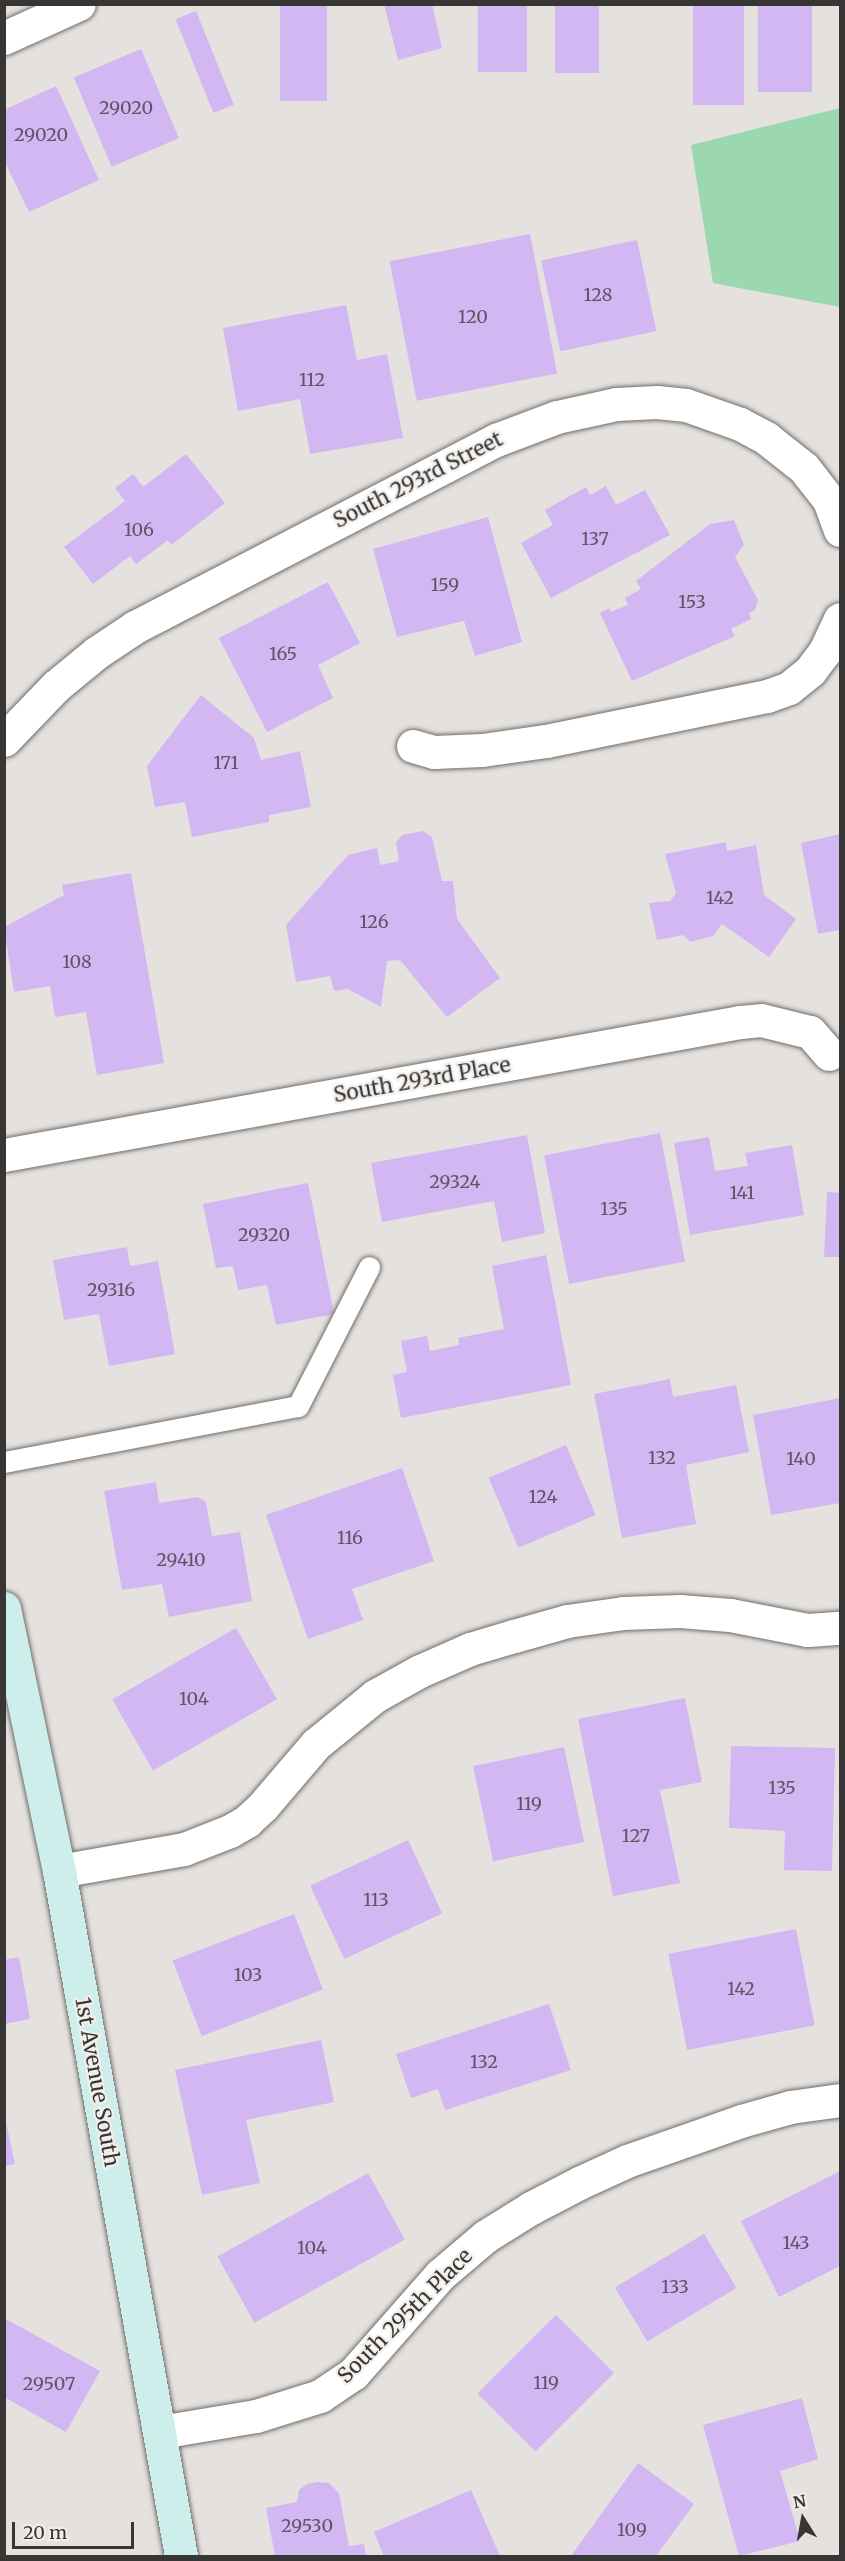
<!DOCTYPE html>
<html>
<head>
<meta charset="utf-8">
<style>
  body { margin:0 }
  #map { position:relative; width:845px; height:2561px; overflow:hidden; background:#e4e1de; font-family:Merriweather,serif }
  div>[style] { position:absolute }
  .green>* { inset:0; background:#9bd8af }
  .building>* { inset:0; background:#d2b7f3; transform-origin:0 0 }
  .roads { filter:drop-shadow(0 0 2px #716e6b) drop-shadow(0 0 2px #716e6b) }
  .lane>* { height:21px; margin:-10.5px; padding:0 10.5px; transform-origin:10.5px; border-radius:10.5px; background:#fff }
  .street>* { height:33px; margin:-16.5px; padding:0 16.5px; transform-origin:16.5px; border-radius:16.5px; background:#fff }
  .secondary>* { height:33px; margin:-16.5px; padding:0 16.5px; transform-origin:16.5px; border-radius:16.5px; background:#cdeeeb }
  span { translate:-50% -50%; white-space:nowrap; text-align:center; line-height:1.15; -webkit-text-stroke:4.5px #f1eeeb; paint-order:stroke }
  .number-label { font-size:18px; color:#5e5664 }
  .number-label span { -webkit-text-stroke-width:0 }
  .street-label { font-size:21px; color:#373635 }
  .frame { position:absolute; inset:0; border:6px solid #373635; pointer-events:none }
  .north { position:absolute; left:773px; top:2489px; width:60px; height:60px; -webkit-text-stroke:4px #f1eeeb; paint-order:stroke; rotate:349deg; font-size:16px; font-weight:700; line-height:24px; text-align:center; color:#373635 }
  .north::after { content:''; display:block; margin:auto; width:21px; height:27px; background:#373635; clip-path:polygon(50% 0,100% 100%,50% 72%,0 100%) }
  .scale { position:absolute; left:12px; top:2522px; width:122px; height:27px; box-sizing:border-box; border:3px solid #373635; border-top:0; padding-left:8px; font-size:18px; line-height:21px; white-space:nowrap; color:#373635; -webkit-text-stroke:4px #f1eeeb; paint-order:stroke }
</style>
</head>
<body>
<div id="map">
  <div class="green">
    <i style="clip-path:polygon(840px 108px,840px 307px,713px 283px,691px 145px)"></i>
  </div>
  <div class="building">
    <i style="left:280px;top:4px;width:47px;height:97px"></i>
    <i style="clip-path:polygon(384px 4px,432px 4px,442px 48px,398px 60px)"></i>
    <i style="left:478px;top:4px;width:49px;height:68px"></i>
    <i style="left:555px;top:4px;width:44px;height:69px"></i>
    <i style="left:693px;top:4px;width:51px;height:101px"></i>
    <i style="left:758px;top:4px;width:54px;height:88px"></i>
    <i style="left:196px;top:11px;width:101px;height:22px;rotate:68deg"></i>
    <i style="left:141px;top:49px;width:97px;height:73px;rotate:67deg"></i>
    <i style="clip-path:polygon(56px 86px,99px 180px,29px 212px,4px 160px,4px 110px)"></i>
    <i style="left:530px;top:234px;width:142px;height:143px;rotate:79deg"></i>
    <i style="left:637px;top:240px;width:93px;height:98px;rotate:78deg"></i>
    <i style="clip-path:polygon(346px 305px,357px 360px,387px 354px,403px 438px,310px 454px,300px 399px,238px 411px,223px 328px)"></i>
    <i style="clip-path:polygon(186px 454px,225px 503px,171px 545px,168px 540px,136px 564px,130px 556px,93px 584px,64px 547px,125px 501px,115px 488px,133px 474px,143px 487px)"></i>
    <i style="clip-path:polygon(606px 486px,616px 505px,645px 490px,670px 535px,551px 598px,521px 543px,553px 525px,545px 510px,586px 487px,590px 495px)"></i>
    <i style="clip-path:polygon(488px 517px,522px 642px,475px 656px,464px 621px,397px 637px,373px 549px)"></i>
    <i style="clip-path:polygon(734px 520px,744px 545px,735px 557px,758px 600px,755px 610px,749px 613px,751px 619px,731px 629px,735px 636px,632px 681px,600px 613px,609px 608px,611px 612px,628px 605px,625px 598px,641px 589px,636px 581px,710px 524px)"></i>
    <i style="clip-path:polygon(328px 582px,360px 643px,318px 665px,333px 698px,267px 732px,219px 638px)"></i>
    <i style="clip-path:polygon(201px 695px,254px 738px,261px 760px,300px 751px,311px 807px,269px 815px,269px 822px,192px 837px,185px 802px,155px 807px,147px 766px)"></i>
    <i style="clip-path:polygon(423px 831px,432px 837px,442px 881px,453px 881px,457px 919px,500px 978px,447px 1017px,400px 960px,387px 961px,381px 1007px,348px 989px,334px 991px,330px 976px,296px 982px,286px 925px,348px 855px,377px 848px,380px 865px,399px 861px,396px 843px,402px 835px)"></i>
    <i style="clip-path:polygon(840px 834px,840px 930px,818px 934px,801px 843px)"></i>
    <i style="clip-path:polygon(726px 842px,727px 851px,756px 845px,764px 895px,796px 919px,769px 957px,722px 924px,713px 936px,690px 942px,684px 935px,657px 940px,649px 903px,670px 901px,676px 893px,665px 854px)"></i>
    <i style="clip-path:polygon(131px 873px,164px 1063px,97px 1075px,86px 1012px,55px 1017px,50px 986px,14px 992px,4px 927px,64px 895px,62px 885px)"></i>
    <i style="left:660px;top:1133px;width:131px;height:118px;rotate:79deg"></i>
    <i style="clip-path:polygon(527px 1135px,545px 1233px,502px 1242px,494px 1201px,382px 1222px,371px 1163px)"></i>
    <i style="clip-path:polygon(709px 1137px,715px 1171px,748px 1166px,745px 1153px,792px 1145px,804px 1215px,690px 1235px,674px 1143px)"></i>
    <i style="clip-path:polygon(308px 1183px,334px 1314px,276px 1325px,267px 1285px,238px 1290px,233px 1266px,216px 1268px,203px 1204px)"></i>
    <i style="clip-path:polygon(827px 1192px,840px 1193px,840px 1257px,824px 1257px)"></i>
    <i style="clip-path:polygon(127px 1247px,130px 1266px,158px 1261px,175px 1354px,109px 1366px,99px 1314px,64px 1320px,53px 1260px)"></i>
    <i style="clip-path:polygon(546px 1255px,571px 1385px,401px 1418px,393px 1375px,407px 1372px,401px 1341px,427px 1336px,430px 1351px,459px 1345px,458px 1338px,504px 1329px,492px 1266px)"></i>
    <i style="clip-path:polygon(670px 1379px,673px 1397px,736px 1385px,749px 1452px,686px 1465px,696px 1524px,622px 1538px,594px 1394px)"></i>
    <i style="clip-path:polygon(840px 1398px,840px 1503px,771px 1515px,753px 1415px)"></i>
    <i style="left:566px;top:1445px;width:76px;height:84px;rotate:67deg"></i>
    <i style="clip-path:polygon(402px 1468px,434px 1561px,352px 1589px,363px 1620px,308px 1639px,266px 1515px)"></i>
    <i style="clip-path:polygon(156px 1482px,159px 1503px,198px 1497px,206px 1502px,212px 1536px,240px 1532px,252px 1601px,169px 1617px,162px 1584px,122px 1590px,104px 1491px)"></i>
    <i style="left:236px;top:1628px;width:82px;height:143px;rotate:60deg"></i>
    <i style="clip-path:polygon(685px 1698px,702px 1782px,660px 1790px,680px 1883px,613px 1896px,578px 1719px)"></i>
    <i style="clip-path:polygon(731px 1746px,835px 1748px,832px 1871px,784px 1870px,785px 1831px,729px 1828px)"></i>
    <i style="left:564px;top:1747px;width:97px;height:93px;rotate:78deg"></i>
    <i style="left:408px;top:1840px;width:81px;height:108px;rotate:65deg"></i>
    <i style="left:294px;top:1914px;width:81px;height:130px;rotate:69deg"></i>
    <i style="left:796px;top:1929px;width:98px;height:130px;rotate:79deg"></i>
    <i style="clip-path:polygon(19px 1957px,30px 2019px,4px 2024px,4px 1960px)"></i>
    <i style="clip-path:polygon(549px 2004px,571px 2070px,445px 2110px,438px 2089px,411px 2098px,396px 2054px)"></i>
    <i style="clip-path:polygon(321px 2040px,334px 2102px,246px 2120px,260px 2183px,202px 2195px,175px 2070px)"></i>
    <i style="clip-path:polygon(4px 2113px,15px 2164px,4px 2166px)"></i>
    <i style="clip-path:polygon(840px 2171px,840px 2266px,779px 2297px,741px 2221px)"></i>
    <i style="left:368px;top:2173px;width:76px;height:172px;rotate:61deg"></i>
    <i style="left:704px;top:2234px;width:63px;height:104px;rotate:59deg"></i>
    <i style="left:556px;top:2315px;width:82px;height:111px;rotate:45deg"></i>
    <i style="clip-path:polygon(4px 2318px,100px 2371px,66px 2432px,4px 2397px)"></i>
    <i style="clip-path:polygon(802px 2398px,818px 2459px,780px 2471px,800px 2541px,739px 2556px,703px 2425px)"></i>
    <i style="clip-path:polygon(638px 2463px,694px 2504px,656px 2556px,571px 2556px)"></i>
    <i style="clip-path:polygon(318px 2482px,329px 2483px,339px 2493px,349px 2546px,364px 2544px,366px 2556px,275px 2556px,266px 2508px,297px 2502px,299px 2490px,307px 2484px)"></i>
    <i style="clip-path:polygon(471px 2490px,500px 2556px,384px 2556px,374px 2532px)"></i>
  </div>
  <div class="roads">
    <div class="lane">
      <i style="left:4px;top:1462px;width:299px;rotate:-10.8deg"></i>
      <i style="left:298px;top:1406px;width:156px;rotate:-62.9deg"></i>
    </div>
    <div class="street">
      <i style="left:4px;top:38px;width:82px;rotate:-24.4deg"></i>
      <i style="left:4px;top:740px;width:75px;rotate:-46.1deg"></i>
      <i style="left:56px;top:686px;width:52px;rotate:-39.5deg"></i>
      <i style="left:96px;top:653px;width:47px;rotate:-33.7deg"></i>
      <i style="left:135px;top:627px;width:407px;rotate:-27.4deg"></i>
      <i style="left:496px;top:440px;width:65px;rotate:-20.7deg"></i>
      <i style="left:557px;top:417px;width:60px;rotate:-12.4deg"></i>
      <i style="left:616px;top:404px;width:41px;rotate:-2.8deg"></i>
      <i style="left:657px;top:402px;width:29px;rotate:6deg"></i>
      <i style="left:686px;top:405px;width:57px;rotate:19.4deg"></i>
      <i style="left:740px;top:424px;width:30px;rotate:28deg"></i>
      <i style="left:766px;top:438px;width:48px;rotate:38.3deg"></i>
      <i style="left:804px;top:468px;width:41px;rotate:52deg"></i>
      <i style="left:829px;top:500px;width:32px;rotate:70deg"></i>
      <i style="left:413px;top:746px;width:22px;rotate:16deg"></i>
      <i style="left:434px;top:752px;width:48px;rotate:-2.4deg"></i>
      <i style="left:482px;top:750px;width:65px;rotate:-8deg"></i>
      <i style="left:546px;top:741px;width:226px;rotate:-11.5deg"></i>
      <i style="left:767px;top:696px;width:23px;rotate:-20deg"></i>
      <i style="left:789px;top:688px;width:27px;rotate:-39deg"></i>
      <i style="left:810px;top:671px;width:25px;rotate:-53deg"></i>
      <i style="left:825px;top:651px;width:35px;rotate:-65deg"></i>
      <i style="left:4px;top:1155px;width:748px;rotate:-10.24deg"></i>
      <i style="left:740px;top:1022px;width:21px;rotate:-5deg"></i>
      <i style="left:761px;top:1020px;width:50px;rotate:13.8deg"></i>
      <i style="left:810px;top:1032px;width:29px;rotate:49deg"></i>
      <i style="left:59px;top:1871px;width:127px;rotate:-10deg"></i>
      <i style="left:184px;top:1849px;width:49px;rotate:-21.4deg"></i>
      <i style="left:230px;top:1831px;width:20px;rotate:-30deg"></i>
      <i style="left:247px;top:1821px;width:22px;rotate:-43deg"></i>
      <i style="left:263px;top:1806px;width:82px;rotate:-49.5deg"></i>
      <i style="left:316px;top:1744px;width:76px;rotate:-39.1deg"></i>
      <i style="left:375px;top:1696px;width:51px;rotate:-29.1deg"></i>
      <i style="left:420px;top:1671px;width:55px;rotate:-23.7deg"></i>
      <i style="left:470px;top:1649px;width:46px;rotate:-16.5deg"></i>
      <i style="left:514px;top:1636px;width:55px;rotate:-15.8deg"></i>
      <i style="left:567px;top:1621px;width:57px;rotate:-8.1deg"></i>
      <i style="left:623px;top:1613px;width:57px;rotate:-2deg"></i>
      <i style="left:680px;top:1611px;width:50px;rotate:4.6deg"></i>
      <i style="left:730px;top:1615px;width:79px;rotate:10.9deg"></i>
      <i style="left:808px;top:1630px;width:32px;rotate:-4deg"></i>
      <i style="left:160px;top:2432px;width:97px;rotate:-9.5deg"></i>
      <i style="left:256px;top:2416px;width:67px;rotate:-17.4deg"></i>
      <i style="left:320px;top:2396px;width:40px;rotate:-34deg"></i>
      <i style="left:353px;top:2374px;width:132px;rotate:-48.7deg"></i>
      <i style="left:440px;top:2275px;width:60px;rotate:-40.3deg"></i>
      <i style="left:486px;top:2236px;width:53px;rotate:-31.9deg"></i>
      <i style="left:531px;top:2208px;width:54px;rotate:-27.5deg"></i>
      <i style="left:579px;top:2183px;width:53px;rotate:-24.6deg"></i>
      <i style="left:627px;top:2161px;width:121px;rotate:-19.3deg"></i>
      <i style="left:741px;top:2121px;width:51px;rotate:-15.9deg"></i>
      <i style="left:790px;top:2107px;width:50px;rotate:-8deg"></i>
    </div>
    <div class="secondary">
      <i style="left:4px;top:1608px;width:269px;rotate:78.2deg"></i>
      <i style="left:59px;top:1871px;width:696px;rotate:79.9deg"></i>
    </div>
  </div>
  <div class="number-label">
    <span style="left:126px;top:108px">29020</span>
    <span style="left:41px;top:135px">29020</span>
    <span style="left:598px;top:295px">128</span>
    <span style="left:473px;top:317px">120</span>
    <span style="left:312px;top:380px">112</span>
    <span style="left:139px;top:530px">106</span>
    <span style="left:595px;top:539px">137</span>
    <span style="left:445px;top:585px">159</span>
    <span style="left:692px;top:602px">153</span>
    <span style="left:283px;top:654px">165</span>
    <span style="left:226px;top:763px">171</span>
    <span style="left:720px;top:898px">142</span>
    <span style="left:374px;top:922px">126</span>
    <span style="left:77px;top:962px">108</span>
    <span style="left:455px;top:1182px">29324</span>
    <span style="left:742px;top:1193px">141</span>
    <span style="left:614px;top:1209px">135</span>
    <span style="left:264px;top:1235px">29320</span>
    <span style="left:111px;top:1290px">29316</span>
    <span style="left:662px;top:1458px">132</span>
    <span style="left:801px;top:1459px">140</span>
    <span style="left:543px;top:1497px">124</span>
    <span style="left:350px;top:1538px">116</span>
    <span style="left:181px;top:1560px">29410</span>
    <span style="left:194px;top:1699px">104</span>
    <span style="left:782px;top:1788px">135</span>
    <span style="left:529px;top:1804px">119</span>
    <span style="left:636px;top:1836px">127</span>
    <span style="left:376px;top:1900px">113</span>
    <span style="left:248px;top:1975px">103</span>
    <span style="left:741px;top:1989px">142</span>
    <span style="left:484px;top:2062px">132</span>
    <span style="left:796px;top:2243px">143</span>
    <span style="left:312px;top:2248px">104</span>
    <span style="left:675px;top:2287px">133</span>
    <span style="left:546px;top:2383px">119</span>
    <span style="left:49px;top:2384px">29507</span>
    <span style="left:307px;top:2526px">29530</span>
    <span style="left:632px;top:2530px">109</span>
  </div>
  <div class="street-label">
    <span style="left:418px;top:480px;rotate:-27deg">South 293rd Street</span>
    <span style="left:422px;top:1080px;rotate:-10deg">South 293rd Place</span>
    <span style="left:97px;top:2082px;rotate:80deg">1st Avenue South</span>
    <span style="left:405px;top:2316px;rotate:-45deg">South 295th Place</span>
  </div>
  <div class="frame"></div>
  <div class="north">N</div>
  <div class="scale">20 m</div>
</div>
</body>
</html>
